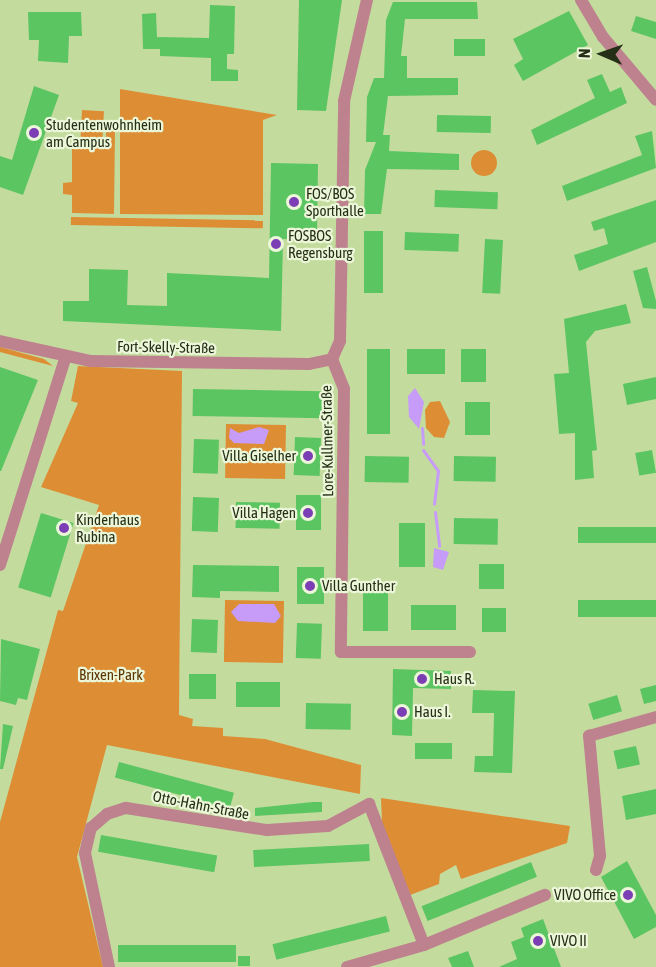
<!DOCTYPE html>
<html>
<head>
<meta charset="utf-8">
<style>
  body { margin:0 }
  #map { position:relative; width:656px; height:967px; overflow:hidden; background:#c4db9e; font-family:"Asap Condensed",sans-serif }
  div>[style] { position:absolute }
  .green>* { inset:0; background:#dd8e35; transform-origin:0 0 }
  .round { border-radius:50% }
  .water>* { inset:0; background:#c79cf8 }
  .stream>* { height:3px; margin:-1.5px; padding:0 1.5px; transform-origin:1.5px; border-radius:1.5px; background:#c79cf8 }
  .building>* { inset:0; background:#5bc562; transform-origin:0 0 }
  .street>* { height:12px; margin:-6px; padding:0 6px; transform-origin:6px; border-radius:6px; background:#be828f }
  .dots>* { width:16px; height:16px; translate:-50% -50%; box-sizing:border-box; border:3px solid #ebf7d8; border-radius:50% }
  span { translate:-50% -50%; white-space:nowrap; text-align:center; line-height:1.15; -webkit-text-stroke:4.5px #ebf7d8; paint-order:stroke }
  .poi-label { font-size:15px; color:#252e16 }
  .left { translate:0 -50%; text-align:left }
  .right { translate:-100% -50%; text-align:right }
  .street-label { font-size:15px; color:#252e16 }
  .park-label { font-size:15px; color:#5a3403 }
  .north { position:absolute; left:572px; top:24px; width:60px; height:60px; -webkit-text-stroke:4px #ebf7d8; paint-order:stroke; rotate:272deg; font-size:16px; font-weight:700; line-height:24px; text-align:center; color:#252e16 }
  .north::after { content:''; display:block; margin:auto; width:21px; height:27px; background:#252e16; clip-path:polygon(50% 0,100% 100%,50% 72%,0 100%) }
</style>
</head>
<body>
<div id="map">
  <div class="green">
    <i style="clip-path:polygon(120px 89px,277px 115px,263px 120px,263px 215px,120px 214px)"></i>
    <i style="left:82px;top:110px;width:22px;height:33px;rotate:3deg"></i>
    <i style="clip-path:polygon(106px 131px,115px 131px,114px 214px,72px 213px,72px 195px,63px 194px,63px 183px,72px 182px,72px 147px,106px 147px)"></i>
    <i class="round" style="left:471px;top:150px;width:26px;height:26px"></i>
    <i style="left:71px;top:217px;width:192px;height:8px;rotate:1deg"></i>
    <i style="clip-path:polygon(0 347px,44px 359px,53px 366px,0 352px)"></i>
    <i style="clip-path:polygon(78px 366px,182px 371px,179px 715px,193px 719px,192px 726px,223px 728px,223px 736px,265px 739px,361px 765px,360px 794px,107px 745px,77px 857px,103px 967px,0 967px,0 822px,58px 610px,63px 611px,99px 505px,41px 487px,78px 403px,71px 401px)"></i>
    <i style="clip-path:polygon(440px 401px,450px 422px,444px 438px,434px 437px,426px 428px,425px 410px,430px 402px)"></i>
    <i style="left:226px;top:424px;width:60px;height:54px;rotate:1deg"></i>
    <i style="left:225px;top:600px;width:59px;height:62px;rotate:1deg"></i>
    <i style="clip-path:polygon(381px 798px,428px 805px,570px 826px,567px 843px,461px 879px,456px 865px,440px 874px,439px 884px,410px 895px,382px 823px)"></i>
  </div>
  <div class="water">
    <i style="clip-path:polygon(415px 388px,424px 402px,419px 429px,409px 417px,408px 396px)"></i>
    <i style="clip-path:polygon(259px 427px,269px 430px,264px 444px,234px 443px,229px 438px,230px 428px,239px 433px)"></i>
    <i style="clip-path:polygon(434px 548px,449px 552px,443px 570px,433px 567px)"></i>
    <i style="clip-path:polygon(239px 604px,274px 604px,281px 616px,275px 623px,238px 621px,231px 612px)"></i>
  </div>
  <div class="stream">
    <i style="left:422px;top:428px;width:16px;rotate:86deg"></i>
    <i style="left:423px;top:450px;width:26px;rotate:54deg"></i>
    <i style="left:438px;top:471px;width:33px;rotate:97deg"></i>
    <i style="left:435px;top:512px;width:34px;rotate:83deg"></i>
  </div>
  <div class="building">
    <i style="clip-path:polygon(299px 0,342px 0,326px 111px,297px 110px)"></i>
    <i style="clip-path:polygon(393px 2px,477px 2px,478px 19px,405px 19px,401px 56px,407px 56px,407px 78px,458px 78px,458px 95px,388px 96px,383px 135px,390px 135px,389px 151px,459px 154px,459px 170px,387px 169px,381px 214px,364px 214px,365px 170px,376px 142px,366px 142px,367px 97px,374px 78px,384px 78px,386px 20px)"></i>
    <i style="clip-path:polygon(210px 5px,235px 6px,234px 54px,227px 54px,227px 69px,238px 70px,238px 81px,211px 81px,211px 58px,160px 56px,160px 49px,143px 49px,142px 14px,156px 13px,157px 37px,209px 38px)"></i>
    <i style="clip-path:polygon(569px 11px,588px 45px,523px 81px,514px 65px,523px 59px,513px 39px)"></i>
    <i style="clip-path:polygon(28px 12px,81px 12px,82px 36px,69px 36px,68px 63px,38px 61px,39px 40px,29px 40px)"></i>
    <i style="clip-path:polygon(636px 16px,656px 22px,656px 39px,631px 31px)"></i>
    <i style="left:454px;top:39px;width:31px;height:17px"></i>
    <i style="clip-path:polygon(602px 74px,610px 92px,621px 87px,627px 103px,537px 145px,531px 130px,595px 98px,587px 80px)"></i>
    <i style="clip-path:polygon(34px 86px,59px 95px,23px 195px,0 187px,0 156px,12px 160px)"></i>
    <i style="left:437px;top:115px;width:54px;height:17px;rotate:1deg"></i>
    <i style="clip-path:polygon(652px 131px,656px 168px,567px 201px,562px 186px,642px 155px,635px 136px)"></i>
    <i style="clip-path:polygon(271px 163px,318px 164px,317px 240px,283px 239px,281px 331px,63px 321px,63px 301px,89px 301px,89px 269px,128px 270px,127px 305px,167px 306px,167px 273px,269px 278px)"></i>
    <i style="left:435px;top:190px;width:63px;height:17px;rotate:2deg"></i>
    <i style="clip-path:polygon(656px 200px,656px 242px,579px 271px,574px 255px,608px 244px,604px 228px,594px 231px,591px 222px)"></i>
    <i style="left:364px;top:231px;width:19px;height:62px"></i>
    <i style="left:405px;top:232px;width:54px;height:18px;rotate:2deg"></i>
    <i style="left:485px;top:239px;width:18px;height:54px;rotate:3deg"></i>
    <i style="clip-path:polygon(647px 267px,656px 301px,656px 309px,643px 308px,633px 271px)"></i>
    <i style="clip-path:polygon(626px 304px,631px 323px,595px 331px,586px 342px,597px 450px,592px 451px,594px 478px,575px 480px,575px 433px,559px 434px,554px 374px,569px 373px,564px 319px)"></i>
    <i style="left:367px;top:349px;width:23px;height:85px"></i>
    <i style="left:407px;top:349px;width:38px;height:25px"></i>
    <i style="left:461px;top:349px;width:25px;height:33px"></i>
    <i style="clip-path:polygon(0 367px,38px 380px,1px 471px,0 471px)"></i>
    <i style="clip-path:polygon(656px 377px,656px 399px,627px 405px,623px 384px)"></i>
    <i style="left:193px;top:389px;width:130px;height:27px;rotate:1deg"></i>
    <i style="left:465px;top:402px;width:25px;height:33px"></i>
    <i style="left:295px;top:437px;width:26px;height:38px;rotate:2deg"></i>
    <i style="left:194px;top:439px;width:25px;height:34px;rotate:2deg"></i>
    <i style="left:652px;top:450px;width:23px;height:17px;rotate:80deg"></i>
    <i style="left:365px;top:456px;width:44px;height:26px;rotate:1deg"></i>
    <i style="left:454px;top:456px;width:42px;height:25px;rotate:1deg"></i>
    <i style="left:296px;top:495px;width:25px;height:35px"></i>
    <i style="left:193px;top:497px;width:26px;height:34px;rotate:2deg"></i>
    <i style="left:236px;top:502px;width:44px;height:26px;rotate:1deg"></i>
    <i style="left:41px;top:513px;width:34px;height:78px;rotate:17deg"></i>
    <i style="left:454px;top:518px;width:44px;height:26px;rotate:1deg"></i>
    <i style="left:399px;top:523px;width:26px;height:44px"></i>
    <i style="left:656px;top:527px;width:16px;height:78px;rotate:90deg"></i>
    <i style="left:479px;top:564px;width:25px;height:25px"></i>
    <i style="clip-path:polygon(193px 565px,279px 566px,279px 592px,220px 591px,220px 598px,192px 597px)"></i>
    <i style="left:297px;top:567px;width:27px;height:37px"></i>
    <i style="left:363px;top:586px;width:25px;height:45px"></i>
    <i style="left:656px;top:600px;width:17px;height:78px;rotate:90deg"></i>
    <i style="left:411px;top:605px;width:45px;height:25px"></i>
    <i style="left:482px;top:608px;width:24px;height:24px"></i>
    <i style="left:192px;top:619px;width:26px;height:33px;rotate:2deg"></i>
    <i style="left:297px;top:623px;width:25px;height:35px;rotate:2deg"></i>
    <i style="clip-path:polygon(1px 639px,40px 649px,27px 700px,18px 698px,16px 705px,0 701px)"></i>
    <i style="clip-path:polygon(393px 669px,451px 671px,451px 689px,413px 688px,412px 736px,392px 735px)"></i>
    <i style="left:189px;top:674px;width:27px;height:25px"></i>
    <i style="left:236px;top:682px;width:44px;height:25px"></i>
    <i style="clip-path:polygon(656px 685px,656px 701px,644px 704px,640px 689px)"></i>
    <i style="clip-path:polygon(473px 690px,515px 691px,512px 773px,474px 772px,475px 756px,493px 756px,494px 713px,472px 713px)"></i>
    <i style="left:617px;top:695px;width:17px;height:30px;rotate:73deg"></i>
    <i style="left:306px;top:703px;width:45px;height:26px;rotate:1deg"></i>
    <i style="clip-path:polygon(3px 724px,13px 726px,3px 769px,0 769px)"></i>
    <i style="left:415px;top:743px;width:37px;height:16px"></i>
    <i style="left:636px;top:746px;width:19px;height:23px;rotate:78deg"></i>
    <i style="left:119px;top:762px;width:119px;height:16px;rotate:15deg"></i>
    <i style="clip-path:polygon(656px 789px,656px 814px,626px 820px,622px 796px)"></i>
    <i style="clip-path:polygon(313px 802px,322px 802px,322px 812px,255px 816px,255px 808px)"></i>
    <i style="left:101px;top:835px;width:118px;height:17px;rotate:10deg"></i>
    <i style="left:369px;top:844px;width:17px;height:116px;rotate:87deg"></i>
    <i style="clip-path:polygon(627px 861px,656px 915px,656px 927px,634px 939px,601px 877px)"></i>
    <i style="left:531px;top:862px;width:16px;height:118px;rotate:68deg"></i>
    <i style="left:386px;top:916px;width:16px;height:117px;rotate:76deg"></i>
    <i style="clip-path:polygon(543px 919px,561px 967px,499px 967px,517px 959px,511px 942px,524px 937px,521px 928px)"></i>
    <i style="left:236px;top:945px;width:17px;height:118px;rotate:90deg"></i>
    <i style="clip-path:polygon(468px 951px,474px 967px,452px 967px,448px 958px)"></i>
    <i style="left:238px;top:956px;width:12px;height:10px"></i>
  </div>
  <div class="street">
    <i style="left:581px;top:0;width:43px;rotate:59.3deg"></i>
    <i style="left:603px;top:37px;width:82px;rotate:49.9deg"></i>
    <i style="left:0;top:341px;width:92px;rotate:12.5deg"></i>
    <i style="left:90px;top:361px;width:219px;rotate:0.8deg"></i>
    <i style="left:309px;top:364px;width:24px;rotate:-12deg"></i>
    <i style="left:332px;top:359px;width:20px;rotate:-66deg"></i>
    <i style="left:340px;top:341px;width:240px;rotate:-89deg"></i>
    <i style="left:344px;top:101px;width:104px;rotate:-77.2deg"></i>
    <i style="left:332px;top:359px;width:32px;rotate:68deg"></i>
    <i style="left:344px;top:389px;width:263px;rotate:90.7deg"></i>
    <i style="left:341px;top:652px;width:129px"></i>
    <i style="left:0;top:565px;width:216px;rotate:-72.5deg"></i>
    <i style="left:596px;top:870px;width:15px;rotate:-74deg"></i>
    <i style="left:600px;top:856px;width:121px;rotate:-95.2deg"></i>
    <i style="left:589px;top:736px;width:70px;rotate:-15.8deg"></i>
    <i style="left:109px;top:967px;width:116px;rotate:-101.9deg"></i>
    <i style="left:85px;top:853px;width:26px;rotate:-77deg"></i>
    <i style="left:91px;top:828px;width:21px;rotate:-41deg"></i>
    <i style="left:107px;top:814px;width:20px;rotate:-18deg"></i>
    <i style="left:126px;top:808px;width:143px;rotate:8.9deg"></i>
    <i style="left:267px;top:830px;width:61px;rotate:-3.8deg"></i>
    <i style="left:328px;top:826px;width:47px;rotate:-28.2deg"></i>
    <i style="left:369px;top:804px;width:151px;rotate:68.7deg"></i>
    <i style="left:347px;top:967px;width:80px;rotate:-15.9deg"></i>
    <i style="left:424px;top:945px;width:131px;rotate:-22.5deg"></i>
  </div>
  <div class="dots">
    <i style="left:34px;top:133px;background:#7c3eb4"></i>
    <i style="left:294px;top:202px;background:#7c3eb4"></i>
    <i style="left:276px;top:244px;background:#7c3eb4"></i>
    <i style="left:308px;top:456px;background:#7c3eb4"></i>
    <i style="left:308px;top:513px;background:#7c3eb4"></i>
    <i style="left:64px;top:528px;background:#7c3eb4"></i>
    <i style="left:310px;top:586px;background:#7c3eb4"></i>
    <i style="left:422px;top:679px;background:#7c3eb4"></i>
    <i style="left:402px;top:712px;background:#7c3eb4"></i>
    <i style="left:628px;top:895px;background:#7c3eb4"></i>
    <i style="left:538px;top:941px;background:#7c3eb4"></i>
  </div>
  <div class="poi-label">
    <span class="left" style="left:46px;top:133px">Studentenwohnheim<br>am Campus</span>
    <span class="left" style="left:306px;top:202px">FOS/BOS<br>Sporthalle</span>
    <span class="left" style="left:288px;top:244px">FOSBOS<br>Regensburg</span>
    <span class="right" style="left:296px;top:456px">Villa Giselher</span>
    <span class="right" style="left:296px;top:513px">Villa Hagen</span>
    <span class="left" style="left:76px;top:528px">Kinderhaus<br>Rubina</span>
    <span class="left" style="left:322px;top:586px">Villa Gunther</span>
    <span class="left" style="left:434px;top:679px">Haus R.</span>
    <span class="left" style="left:414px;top:712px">Haus I.</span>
    <span class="right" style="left:616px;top:895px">VIVO Office</span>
    <span class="left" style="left:550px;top:941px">VIVO II</span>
  </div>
  <div class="street-label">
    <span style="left:166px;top:347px;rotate:1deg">Fort-Skelly-Straße</span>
    <span style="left:327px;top:441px;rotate:-91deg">Lore-Kullmer-Straße</span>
    <span style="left:201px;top:805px;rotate:11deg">Otto-Hahn-Straße</span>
  </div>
  <div class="park-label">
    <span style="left:111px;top:675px">Brixen-Park</span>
  </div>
  <div class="north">N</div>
</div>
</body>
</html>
